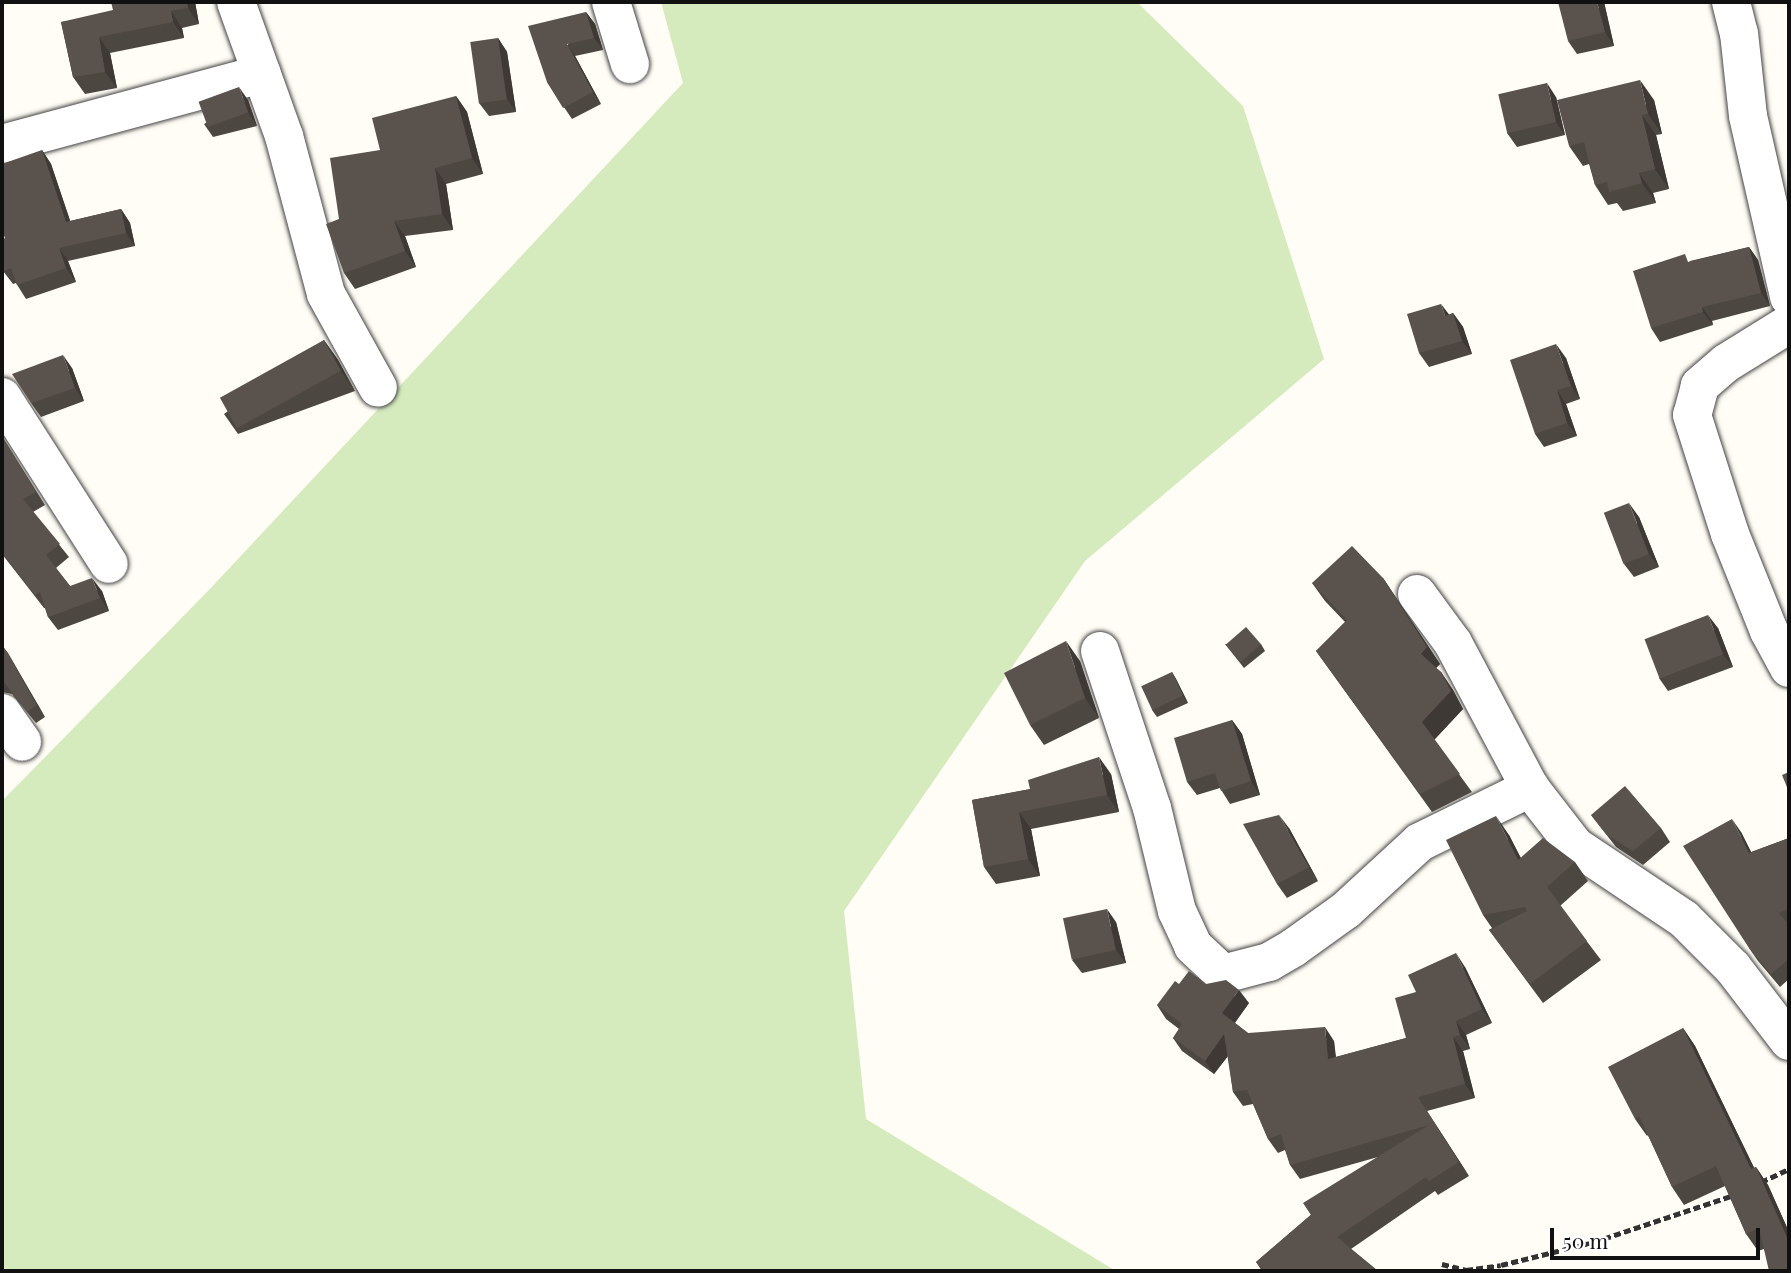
<!DOCTYPE html>
<html>
<head>
<meta charset="utf-8">
<style>
  body { margin:0 }
  #map { position:relative; width:1791px; height:1273px; overflow:hidden; background:#fffdf5; font-family:"Playfair Display",serif }
  div>[style] { position:absolute }
  .green>* { inset:0; background:#d5ebbd }
  .path>* { height:4.5px; margin-top:-2.25px; transform-origin:0; background:repeating-linear-gradient(90deg,#333 0 7px,transparent 0 10.5px) }
  .roads { filter:drop-shadow(0 0 2px #444) drop-shadow(0 0 2px #444) }
  .minor>* { height:38px; margin:-19px; padding:0 19px; transform-origin:19px; border-radius:19px; background:#fff }
  .wall>* { inset:0; background:#4d4742 }
  .shaded-wall>* { inset:0; background:#3f3936 }
  .building>* { inset:0; background:#5a524d; transform-origin:0 0 }
  span { translate:-50% -50%; white-space:nowrap; text-align:center; line-height:1.15; -webkit-text-stroke:7px #fff; paint-order:stroke }
  .frame { position:absolute; inset:0; border:4px solid #111; pointer-events:none }
  .scale { position:absolute; left:1550px; top:1228px; width:210px; height:32px; box-sizing:border-box; border:4px solid #111; border-top:0; padding-left:9px; font-size:21px; line-height:24px; white-space:nowrap; color:#111; -webkit-text-stroke:5px #fff; paint-order:stroke }
</style>
</head>
<body>
<div id="map">
  <div class="green">
    <i style="clip-path:polygon(661px 2px,1137px 2px,1243px 106px,1324px 359px,1085px 561px,844px 911px,866px 1119px,1116px 1271px,2px 1271px,2px 801px,208px 591px,683px 83px)"></i>
  </div>
  <div class="path">
    <i style="left:1761px;top:1182px;width:31px;rotate:-25deg"></i>
    <i style="left:1442px;top:1264px;width:25px;rotate:14deg"></i>
    <i style="left:1466px;top:1270px;width:35px;rotate:-8deg"></i>
    <i style="left:1501px;top:1265px;width:96px;rotate:-13.9deg"></i>
    <i style="left:1594px;top:1242px;width:148px;rotate:-18.6deg"></i>
  </div>
  <div class="roads">
    <div class="minor">
      <i style="left:236px;top:2px;width:142px;rotate:70.3deg"></i>
      <i style="left:284px;top:136px;width:163px;rotate:75.1deg"></i>
      <i style="left:326px;top:294px;width:107px;rotate:61deg"></i>
      <i style="left:611px;top:2px;width:65px;rotate:73deg"></i>
      <i style="left:1731px;top:2px;width:32px;rotate:76deg"></i>
      <i style="left:1739px;top:33px;width:83px;rotate:83.8deg"></i>
      <i style="left:1748px;top:116px;width:186px;rotate:77.2deg"></i>
      <i style="left:2px;top:144px;width:269px;rotate:-15.1deg"></i>
      <i style="left:1789px;top:324px;width:74px;rotate:148.2deg"></i>
      <i style="left:1726px;top:363px;width:35px;rotate:139deg"></i>
      <i style="left:1700px;top:386px;width:30px;rotate:105deg"></i>
      <i style="left:1692px;top:415px;width:125px;rotate:72.3deg"></i>
      <i style="left:1730px;top:534px;width:105px;rotate:68.1deg"></i>
      <i style="left:1769px;top:631px;width:42px;rotate:61.6deg"></i>
      <i style="left:2px;top:397px;width:198px;rotate:57.4deg"></i>
      <i style="left:1417px;top:594px;width:61px;rotate:53.7deg"></i>
      <i style="left:1453px;top:643px;width:164px;rotate:62deg"></i>
      <i style="left:1530px;top:788px;width:73px;rotate:52.2deg"></i>
      <i style="left:1575px;top:846px;width:131px;rotate:33.8deg"></i>
      <i style="left:1684px;top:919px;width:69px;rotate:45deg"></i>
      <i style="left:1733px;top:968px;width:92px;rotate:52.5deg"></i>
      <i style="left:1100px;top:651px;width:165px;rotate:71.7deg"></i>
      <i style="left:1152px;top:808px;width:106px;rotate:76.4deg"></i>
      <i style="left:1177px;top:911px;width:38px;rotate:65deg"></i>
      <i style="left:1193px;top:946px;width:41px;rotate:43deg"></i>
      <i style="left:1223px;top:974px;width:48px;rotate:-14.6deg"></i>
      <i style="left:1269px;top:962px;width:28px;rotate:-30deg"></i>
      <i style="left:1293px;top:948px;width:65px;rotate:-35.6deg"></i>
      <i style="left:1346px;top:910px;width:100px;rotate:-42.6deg"></i>
      <i style="left:1420px;top:842px;width:123px;rotate:-26.1deg"></i>
      <i style="left:2px;top:713px;width:35px;rotate:55deg"></i>
    </div>
  </div>
  <div class="wall">
    <i style="clip-path:polygon(195px 2px,199px 24px,182px 28px,184px 38px,110px 53px,117px 88px,85px 94px,73px 77px,61px 22px)"></i>
    <i style="clip-path:polygon(1604px 2px,1614px 46px,1577px 54px,1568px 41px)"></i>
    <i style="clip-path:polygon(586px 12px,595px 24px,603px 50px,575px 56px,601px 104px,572px 119px,547px 82px)"></i>
    <i style="clip-path:polygon(498px 38px,507px 52px,516px 112px,489px 116px,479px 103px)"></i>
    <i style="clip-path:polygon(456px 96px,467px 112px,483px 174px,446px 184px,453px 230px,405px 236px,416px 267px,355px 289px,344px 273px,339px 219px,380px 150px)"></i>
    <i style="clip-path:polygon(1556px 97px,1565px 135px,1517px 147px,1507px 133px)"></i>
    <i style="clip-path:polygon(248px 100px,257px 126px,213px 137px,204px 124px)"></i>
    <i style="clip-path:polygon(1654px 100px,1662px 134px,1656px 135px,1669px 189px,1653px 193px,1656px 203px,1623px 211px,1617px 203px,1608px 205px,1595px 185px,1589px 164px,1583px 166px,1569px 146px)"></i>
    <i style="clip-path:polygon(42px 150px,51px 164px,70px 221px,121px 209px,130px 223px,135px 246px,68px 261px,76px 282px,26px 299px,16px 283px,13px 284px,3px 271px,5px 238px)"></i>
    <i style="clip-path:polygon(1749px 247px,1758px 260px,1770px 306px,1712px 321px,1713px 325px,1660px 342px,1651px 328px,1690px 261px)"></i>
    <i style="clip-path:polygon(1453px 313px,1463px 327px,1472px 354px,1429px 367px,1419px 353px,1449px 315px)"></i>
    <i style="clip-path:polygon(324px 340px,338px 360px,355px 391px,238px 434px,224px 414px)"></i>
    <i style="clip-path:polygon(1566px 358px,1580px 399px,1566px 404px,1577px 436px,1544px 447px,1535px 434px)"></i>
    <i style="clip-path:polygon(72px 368px,84px 401px,41px 417px,31px 403px)"></i>
    <i style="clip-path:polygon(2px 436px,45px 505px,33px 512px,69px 557px,56px 568px,70px 586px,102px 591px,109px 611px,58px 630px,48px 617px,45px 608px,44px 608px,2px 554px)"></i>
    <i style="clip-path:polygon(1639px 517px,1659px 567px,1634px 577px,1624px 564px)"></i>
    <i style="clip-path:polygon(1383px 578px,1440px 664px,1436px 668px,1441px 672px,1453px 690px,1463px 709px,1434px 740px,1472px 792px,1432px 812px,1316px 651px,1345px 622px,1325px 601px,1312px 583px)"></i>
    <i style="clip-path:polygon(1718px 628px,1733px 667px,1668px 691px,1659px 678px)"></i>
    <i style="clip-path:polygon(1225px 644px,1261px 644px,1265px 651px,1244px 668px)"></i>
    <i style="clip-path:polygon(2px 645px,45px 717px,36px 723px,12px 694px,2px 692px)"></i>
    <i style="clip-path:polygon(1080px 661px,1099px 718px,1044px 745px,1030px 725px)"></i>
    <i style="clip-path:polygon(1172px 672px,1176px 679px,1188px 703px,1157px 717px,1152px 710px)"></i>
    <i style="clip-path:polygon(1232px 720px,1242px 734px,1260px 795px,1230px 804px,1220px 788px,1197px 795px,1187px 782px)"></i>
    <i style="clip-path:polygon(1111px 774px,1119px 812px,1031px 829px,1040px 876px,996px 884px,984px 867px,972px 800px)"></i>
    <i style="clip-path:polygon(1591px 815px,1661px 828px,1670px 842px,1643px 865px,1616px 847px)"></i>
    <i style="clip-path:polygon(1289px 828px,1318px 881px,1287px 898px,1277px 884px)"></i>
    <i style="clip-path:polygon(1741px 832px,1751px 852px,1789px 838px,1789px 979px,1780px 987px,1758px 961px,1749px 948px)"></i>
    <i style="clip-path:polygon(1509px 835px,1521px 858px,1575px 862px,1588px 881px,1560px 906px,1601px 960px,1543px 1003px,1489px 930px,1492px 928px,1483px 915px)"></i>
    <i style="clip-path:polygon(1116px 922px,1126px 963px,1082px 973px,1072px 960px)"></i>
    <i style="clip-path:polygon(1465px 967px,1492px 1023px,1466px 1035px,1470px 1049px,1463px 1051px,1475px 1098px,1427px 1111px,1469px 1176px,1438px 1195px,1435px 1191px,1351px 1249px,1378px 1271px,1262px 1271px,1256px 1262px,1378px 1157px,1300px 1179px,1290px 1165px,1285px 1150px,1278px 1153px,1268px 1139px,1253px 1104px,1243px 1106px,1233px 1092px,1228px 1056px,1214px 1074px,1182px 1051px,1173px 1038px,1179px 1029px,1166px 1019px,1157px 1005px,1206px 984px,1249px 1003px,1235px 1023px,1248px 1033px,1334px 1041px,1336px 1057px,1406px 1038px,1416px 992px)"></i>
    <i style="clip-path:polygon(1683px 1028px,1695px 1046px,1754px 1168px,1756px 1167px,1768px 1185px,1789px 1232px,1789px 1271px,1764px 1249px,1758px 1251px,1746px 1234px,1725px 1186px,1684px 1205px,1672px 1187px,1648px 1135px,1647px 1136px,1635px 1119px)"></i>
  </div>
  <div class="shaded-wall">
    <i style="clip-path:polygon(187px 2px,195px 2px,199px 24px,188px 8px)"></i>
    <i style="clip-path:polygon(1597px 2px,1604px 2px,1614px 46px,1605px 32px)"></i>
    <i style="clip-path:polygon(171px 11px,182px 28px,184px 38px,173px 22px)"></i>
    <i style="clip-path:polygon(586px 12px,595px 24px,603px 50px,594px 38px)"></i>
    <i style="clip-path:polygon(99px 37px,110px 53px,117px 88px,105px 72px)"></i>
    <i style="clip-path:polygon(498px 38px,507px 52px,516px 112px,507px 99px)"></i>
    <i style="clip-path:polygon(567px 44px,575px 56px,601px 104px,593px 92px)"></i>
    <i style="clip-path:polygon(1640px 80px,1654px 100px,1662px 134px,1648px 114px)"></i>
    <i style="clip-path:polygon(1547px 83px,1556px 97px,1565px 135px,1556px 122px)"></i>
    <i style="clip-path:polygon(239px 87px,248px 100px,257px 126px,248px 112px)"></i>
    <i style="clip-path:polygon(456px 96px,467px 112px,483px 174px,472px 158px)"></i>
    <i style="clip-path:polygon(1642px 115px,1656px 135px,1669px 189px,1655px 169px)"></i>
    <i style="clip-path:polygon(42px 150px,51px 164px,75px 235px,66px 222px)"></i>
    <i style="clip-path:polygon(435px 168px,446px 184px,453px 230px,442px 214px)"></i>
    <i style="clip-path:polygon(1639px 173px,1653px 193px,1656px 203px,1642px 183px)"></i>
    <i style="clip-path:polygon(121px 209px,130px 223px,135px 246px,126px 233px)"></i>
    <i style="clip-path:polygon(394px 221px,405px 236px,416px 267px,405px 251px)"></i>
    <i style="clip-path:polygon(1749px 247px,1758px 260px,1770px 306px,1761px 293px)"></i>
    <i style="clip-path:polygon(59px 248px,68px 261px,76px 282px,66px 268px)"></i>
    <i style="clip-path:polygon(1441px 304px,1451px 317px,1445px 316px)"></i>
    <i style="clip-path:polygon(1702px 307px,1712px 321px,1713px 325px,1703px 312px)"></i>
    <i style="clip-path:polygon(1453px 313px,1463px 327px,1472px 354px,1462px 341px)"></i>
    <i style="clip-path:polygon(324px 340px,338px 360px,355px 391px,341px 371px)"></i>
    <i style="clip-path:polygon(1556px 344px,1566px 358px,1580px 399px,1571px 386px)"></i>
    <i style="clip-path:polygon(63px 355px,72px 368px,84px 401px,75px 388px)"></i>
    <i style="clip-path:polygon(1557px 390px,1566px 404px,1577px 436px,1567px 423px)"></i>
    <i style="clip-path:polygon(1629px 503px,1639px 517px,1659px 567px,1649px 554px)"></i>
    <i style="clip-path:polygon(92px 578px,102px 591px,109px 611px,100px 598px)"></i>
    <i style="clip-path:polygon(1383px 578px,1440px 664px,1433px 671px,1421px 654px)"></i>
    <i style="clip-path:polygon(1708px 615px,1718px 628px,1733px 667px,1723px 654px)"></i>
    <i style="clip-path:polygon(1066px 641px,1080px 661px,1099px 718px,1085px 698px)"></i>
    <i style="clip-path:polygon(2px 645px,8px 653px,45px 717px,37px 705px)"></i>
    <i style="clip-path:polygon(1172px 672px,1176px 679px,1188px 703px,1183px 696px)"></i>
    <i style="clip-path:polygon(1441px 672px,1453px 690px,1463px 709px,1434px 740px,1422px 722px)"></i>
    <i style="clip-path:polygon(1232px 720px,1242px 734px,1260px 795px,1251px 781px)"></i>
    <i style="clip-path:polygon(1099px 757px,1111px 774px,1119px 812px,1107px 795px)"></i>
    <i style="clip-path:polygon(1019px 812px,1031px 829px,1040px 876px,1028px 859px)"></i>
    <i style="clip-path:polygon(1279px 815px,1289px 828px,1318px 881px,1309px 867px)"></i>
    <i style="clip-path:polygon(1496px 816px,1509px 835px,1531px 879px,1518px 860px)"></i>
    <i style="clip-path:polygon(1732px 819px,1741px 832px,1758px 866px,1749px 853px)"></i>
    <i style="clip-path:polygon(1107px 909px,1116px 922px,1126px 963px,1116px 950px)"></i>
    <i style="clip-path:polygon(1456px 953px,1465px 967px,1492px 1023px,1482px 1009px)"></i>
    <i style="clip-path:polygon(1239px 990px,1249px 1003px,1232px 1026px,1222px 1013px)"></i>
    <i style="clip-path:polygon(1456px 1021px,1466px 1035px,1470px 1049px,1460px 1035px)"></i>
    <i style="clip-path:polygon(1325px 1027px,1334px 1041px,1337px 1073px,1328px 1059px)"></i>
    <i style="clip-path:polygon(1683px 1028px,1695px 1046px,1763px 1186px,1751px 1169px)"></i>
    <i style="clip-path:polygon(1224px 1034px,1234px 1048px,1214px 1074px,1205px 1061px)"></i>
    <i style="clip-path:polygon(1453px 1037px,1463px 1051px,1475px 1098px,1465px 1084px)"></i>
    <i style="clip-path:polygon(1418px 1097px,1427px 1111px,1469px 1176px,1459px 1162px)"></i>
    <i style="clip-path:polygon(1756px 1167px,1768px 1185px,1789px 1232px,1789px 1242px)"></i>
  </div>
  <div class="building">
    <i style="clip-path:polygon(111px 2px,187px 2px,188px 8px,171px 11px,173px 22px,99px 37px,105px 72px,73px 77px,61px 22px,113px 10px)"></i>
    <i style="clip-path:polygon(1558px 2px,1597px 2px,1605px 32px,1568px 41px)"></i>
    <i style="clip-path:polygon(586px 12px,594px 38px,567px 44px,593px 92px,563px 108px,547px 82px,528px 26px)"></i>
    <i style="left:498px;top:38px;width:62px;height:28px;rotate:82deg"></i>
    <i style="clip-path:polygon(1640px 80px,1648px 114px,1642px 115px,1655px 169px,1639px 173px,1642px 183px,1609px 192px,1607px 182px,1595px 185px,1584px 142px,1569px 146px,1557px 100px)"></i>
    <i style="left:1547px;top:83px;width:40px;height:50px;rotate:77deg"></i>
    <i style="left:239px;top:87px;width:27px;height:43px;rotate:70deg"></i>
    <i style="clip-path:polygon(456px 96px,472px 158px,435px 168px,442px 214px,394px 221px,405px 251px,344px 273px,326px 224px,339px 219px,330px 158px,380px 150px,372px 118px)"></i>
    <i style="clip-path:polygon(42px 150px,66px 222px,121px 209px,126px 233px,59px 248px,66px 268px,17px 285px,11px 268px,3px 271px,2px 267px,2px 240px,5px 238px,2px 231px,2px 164px)"></i>
    <i style="clip-path:polygon(1749px 247px,1761px 293px,1702px 307px,1703px 312px,1651px 328px,1633px 271px,1685px 254px,1688px 262px)"></i>
    <i style="clip-path:polygon(1441px 304px,1445px 316px,1453px 313px,1462px 341px,1419px 353px,1407px 314px)"></i>
    <i style="left:324px;top:340px;width:35px;height:119px;rotate:61deg"></i>
    <i style="clip-path:polygon(1556px 344px,1571px 386px,1557px 390px,1567px 423px,1535px 434px,1510px 360px)"></i>
    <i style="clip-path:polygon(63px 355px,75px 388px,31px 403px,12px 374px)"></i>
    <i style="clip-path:polygon(2px 437px,36px 492px,23px 499px,60px 544px,46px 555px,70px 586px,92px 578px,100px 598px,48px 617px,40px 592px,35px 595px,2px 553px)"></i>
    <i style="left:1629px;top:503px;width:55px;height:27px;rotate:69deg"></i>
    <i style="clip-path:polygon(1352px 546px,1383px 578px,1427px 647px,1421px 654px,1441px 672px,1451px 691px,1422px 722px,1460px 774px,1420px 794px,1316px 651px,1347px 620px,1312px 583px)"></i>
    <i style="left:1708px;top:615px;width:42px;height:68px;rotate:69deg"></i>
    <i style="left:1246px;top:627px;width:23px;height:27px;rotate:49deg"></i>
    <i style="clip-path:polygon(1066px 641px,1085px 698px,1030px 725px,1004px 673px)"></i>
    <i style="clip-path:polygon(2px 645px,37px 705px,27px 712px,4px 682px,2px 682px)"></i>
    <i style="left:1172px;top:672px;width:26px;height:34px;rotate:65deg"></i>
    <i style="clip-path:polygon(1232px 720px,1251px 781px,1221px 791px,1215px 773px,1187px 782px,1174px 738px)"></i>
    <i style="clip-path:polygon(1099px 757px,1107px 795px,1019px 812px,1028px 859px,984px 867px,972px 800px,1030px 789px,1028px 780px)"></i>
    <i style="clip-path:polygon(1789px 772px,1789px 792px,1782px 775px)"></i>
    <i style="clip-path:polygon(1625px 786px,1661px 828px,1633px 851px,1606px 834px,1591px 815px)"></i>
    <i style="clip-path:polygon(1279px 815px,1309px 867px,1277px 884px,1243px 824px)"></i>
    <i style="clip-path:polygon(1496px 816px,1518px 860px,1543px 838px,1575px 862px,1547px 887px,1587px 941px,1530px 984px,1489px 930px,1527px 911px,1525px 907px,1483px 915px,1446px 840px)"></i>
    <i style="clip-path:polygon(1732px 819px,1749px 853px,1789px 838px,1789px 909px,1779px 913px,1789px 925px,1789px 959px,1771px 974px,1749px 948px,1683px 846px)"></i>
    <i style="left:1107px;top:909px;width:42px;height:45px;rotate:78deg"></i>
    <i style="clip-path:polygon(1456px 953px,1482px 1009px,1456px 1021px,1460px 1035px,1453px 1037px,1465px 1084px,1418px 1097px,1459px 1162px,1429px 1181px,1426px 1177px,1337px 1237px,1378px 1271px,1313px 1271px,1310px 1269px,1308px 1271px,1264px 1271px,1256px 1262px,1311px 1215px,1303px 1203px,1429px 1125px,1290px 1165px,1281px 1134px,1268px 1139px,1247px 1090px,1233px 1092px,1224px 1034px,1205px 1061px,1173px 1038px,1182px 1024px,1157px 1005px,1175px 981px,1179px 984px,1189px 971px,1206px 984px,1226px 980px,1239px 990px,1222px 1013px,1248px 1033px,1325px 1027px,1328px 1059px,1406px 1038px,1395px 998px,1416px 992px,1408px 975px)"></i>
    <i style="clip-path:polygon(1683px 1028px,1751px 1169px,1756px 1167px,1789px 1242px,1789px 1271px,1769px 1271px,1759px 1228px,1746px 1234px,1716px 1166px,1672px 1187px,1639px 1116px,1635px 1119px,1608px 1067px)"></i>
  </div>
  <div class="frame"></div>
  <div class="scale">50 m</div>
</div>
</body>
</html>
